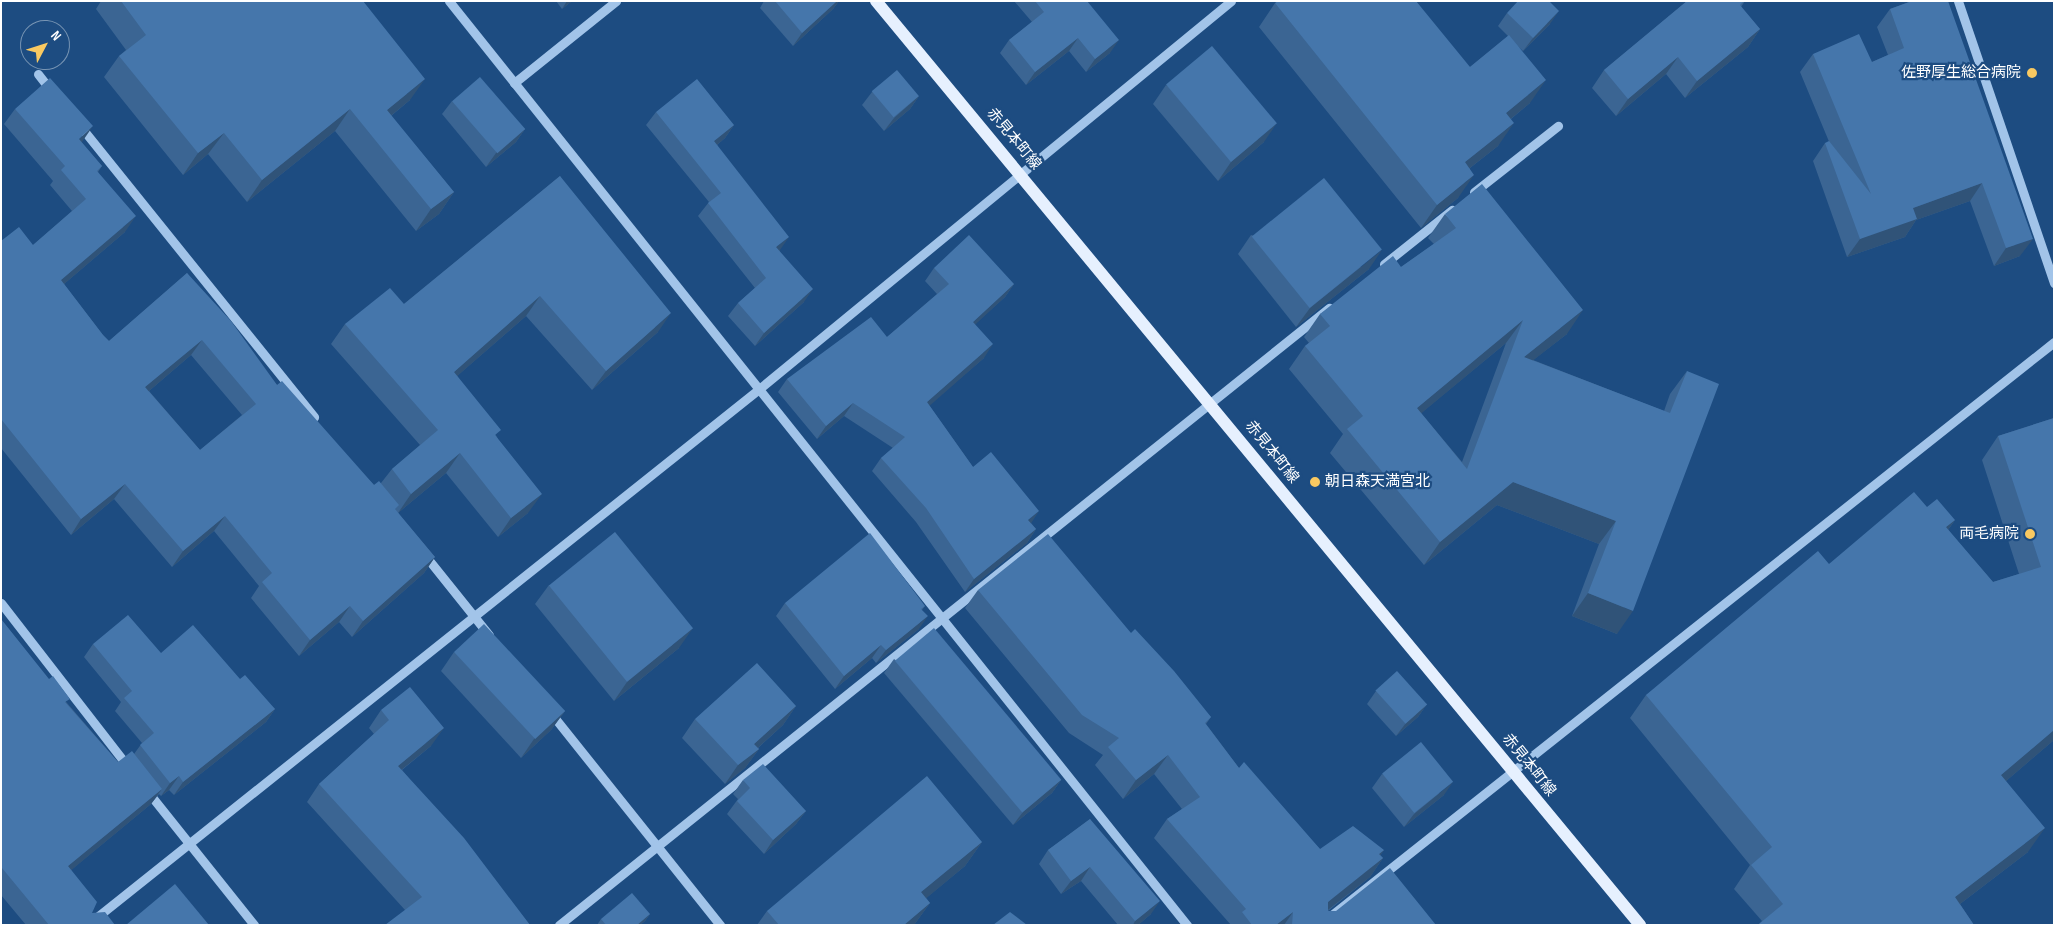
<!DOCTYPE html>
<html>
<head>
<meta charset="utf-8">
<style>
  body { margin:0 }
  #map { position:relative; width:2055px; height:926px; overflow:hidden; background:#1d4c81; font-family:"Sofia Sans Condensed","Noto Sans JP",sans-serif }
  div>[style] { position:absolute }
  .minor>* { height:9px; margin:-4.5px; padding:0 4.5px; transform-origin:4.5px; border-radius:4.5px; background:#a2c4e9 }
  .major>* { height:12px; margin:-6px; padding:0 6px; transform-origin:6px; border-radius:6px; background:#e6f0fe }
  .wall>* { inset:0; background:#3b6593 }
  .shaded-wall>* { inset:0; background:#305378 }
  .building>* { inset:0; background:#4576ab; transform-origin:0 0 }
  .dots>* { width:14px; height:14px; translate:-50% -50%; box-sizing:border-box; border:2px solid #1d4c81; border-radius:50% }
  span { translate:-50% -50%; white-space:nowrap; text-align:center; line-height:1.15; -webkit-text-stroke:4.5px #1d4c81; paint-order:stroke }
  .poi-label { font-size:15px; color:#fff }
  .right { translate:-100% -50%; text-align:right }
  .left { translate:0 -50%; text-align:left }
  .street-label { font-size:15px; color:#fff }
  .frame { position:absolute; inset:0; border:2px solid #fff; pointer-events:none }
  .north { position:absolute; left:20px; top:20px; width:50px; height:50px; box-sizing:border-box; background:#1d4c81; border:1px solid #7794b3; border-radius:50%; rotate:50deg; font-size:14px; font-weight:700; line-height:20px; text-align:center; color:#fff }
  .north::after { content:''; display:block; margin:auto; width:18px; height:22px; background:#f9c961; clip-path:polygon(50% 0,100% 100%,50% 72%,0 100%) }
</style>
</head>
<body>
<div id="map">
  <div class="minor">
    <i style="left:449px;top:1px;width:1183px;rotate:51.39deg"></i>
    <i style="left:1958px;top:1px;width:298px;rotate:71.2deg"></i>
    <i style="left:38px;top:74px;width:23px;rotate:52deg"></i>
    <i style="left:514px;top:83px;width:131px;rotate:-38.8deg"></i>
    <i style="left:81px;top:127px;width:372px;rotate:51.2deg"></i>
    <i style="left:1474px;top:192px;width:107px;rotate:-38.2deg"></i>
    <i style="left:1384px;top:264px;width:87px;rotate:-38.5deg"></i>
    <i style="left:424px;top:554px;width:104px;rotate:51.3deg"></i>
    <i style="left:1px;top:603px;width:209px;rotate:52.2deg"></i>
    <i style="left:550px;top:712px;width:273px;rotate:51.4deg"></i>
    <i style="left:148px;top:792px;width:170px;rotate:51.4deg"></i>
    <i style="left:87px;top:925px;width:860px;rotate:-38.58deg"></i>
    <i style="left:759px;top:389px;width:611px;rotate:-39.42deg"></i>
    <i style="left:559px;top:925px;width:987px;rotate:-38.71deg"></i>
    <i style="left:1319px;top:925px;width:938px;rotate:-38.42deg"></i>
  </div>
  <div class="major">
    <i style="left:876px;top:1px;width:1199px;rotate:50.41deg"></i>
  </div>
  <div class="wall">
    <i style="clip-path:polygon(101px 1px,363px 1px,410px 100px,391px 116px,454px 192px,439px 214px,416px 231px,335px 131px,247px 202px,208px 154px,183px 175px,104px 77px,119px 56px,126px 50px,96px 9px)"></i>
    <i style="clip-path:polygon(556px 1px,572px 1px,562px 9px)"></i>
    <i style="clip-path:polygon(764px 1px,839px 1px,833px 9px,793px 46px,760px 8px)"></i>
    <i style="clip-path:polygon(1014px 1px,1087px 1px,1110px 53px,1086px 72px,1069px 51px,1026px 85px,1000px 53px,1009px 40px,1032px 22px)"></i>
    <i style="clip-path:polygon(1687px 1px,1745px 1px,1741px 7px,1760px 29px,1748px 47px,1685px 98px,1666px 74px,1616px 116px,1592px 88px,1604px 70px)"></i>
    <i style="clip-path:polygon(1912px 1px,2020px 256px,1994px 266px,1970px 201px,1916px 220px,1905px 237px,1847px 257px,1813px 161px,1825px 143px,1830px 144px,1800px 72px,1813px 54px,1872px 62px,1888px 55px,1877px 27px,1890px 9px)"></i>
    <i style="clip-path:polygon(1275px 3px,1470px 67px,1508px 36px,1498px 26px,1507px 13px,1550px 24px,1523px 51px,1514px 43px,1530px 103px,1511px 119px,1498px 146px,1470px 168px,1458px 198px,1421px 228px,1259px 27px)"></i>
    <i style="clip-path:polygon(1166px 85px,1264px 142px,1218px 181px,1153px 104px)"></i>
    <i style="clip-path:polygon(872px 92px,919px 96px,910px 109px,884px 131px,862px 105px)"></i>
    <i style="clip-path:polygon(452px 101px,525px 129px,516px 142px,486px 167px,442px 114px)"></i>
    <i style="clip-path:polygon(evenodd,15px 109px,81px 142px,102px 166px,98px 172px,125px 232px,64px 284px,103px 335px,109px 341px,187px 273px,277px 385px,374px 485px,381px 483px,392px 469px,420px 445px,331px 344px,345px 324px,404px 304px,560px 176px,658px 332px,592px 390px,526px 316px,457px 376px,497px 437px,528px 513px,498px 537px,446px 473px,398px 513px,435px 557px,424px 573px,352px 637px,339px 622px,299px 656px,251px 598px,259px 586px,214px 531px,172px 567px,114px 499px,71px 535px,1px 448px,1px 241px,33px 245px,72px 211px,50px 185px,53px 181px,4px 124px,15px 109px,191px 355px,242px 415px,200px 450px,149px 391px,191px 355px)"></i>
    <i style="clip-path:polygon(656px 112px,734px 125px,725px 138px,717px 145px,780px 250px,779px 251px,804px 302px,755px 346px,728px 316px,738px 303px,755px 288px,698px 216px,709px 202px,646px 125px)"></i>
    <i style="clip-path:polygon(evenodd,1445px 214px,1567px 334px,1533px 360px,1664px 411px,1670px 394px,1687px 371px,1617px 634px,1572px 616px,1599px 544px,1497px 505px,1424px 565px,1330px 453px,1343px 434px,1289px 369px,1305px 346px,1309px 343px,1304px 337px,1320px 314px,1401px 267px,1434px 244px,1428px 238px,1445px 214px,1506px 343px,1462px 462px,1421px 413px,1506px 343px)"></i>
    <i style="clip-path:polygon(1251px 235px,1369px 269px,1296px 327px,1238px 254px)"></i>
    <i style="clip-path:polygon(934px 268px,1014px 284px,1005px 297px,975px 324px,984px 358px,929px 405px,973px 467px,1031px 523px,1036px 529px,1027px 543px,965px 592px,916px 522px,872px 471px,881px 458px,893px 448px,844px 416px,817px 439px,778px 392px,787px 379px,887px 337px,937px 294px,925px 281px)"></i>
    <i style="clip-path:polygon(2054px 418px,2054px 740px,2006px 781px,2028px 852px,1960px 904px,1974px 925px,1758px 925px,1762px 921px,1734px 889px,1750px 865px,1630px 718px,1646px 695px,1829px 564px,1955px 520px,1948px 530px,1993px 582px,2019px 574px,1982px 460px,1998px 436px)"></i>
    <i style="clip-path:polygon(549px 585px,679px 648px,614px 701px,535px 604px)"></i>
    <i style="clip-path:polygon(978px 590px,1131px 633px,1211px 717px,1206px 724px,1239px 768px,1320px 849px,1384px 850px,1380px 855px,1383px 858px,1370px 877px,1328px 911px,1436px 925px,1231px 925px,1154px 838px,1167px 819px,1182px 809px,1154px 774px,1123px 799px,1095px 765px,1103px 755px,1069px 733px,965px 608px)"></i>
    <i style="clip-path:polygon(785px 603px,925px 606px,922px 610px,919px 629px,876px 663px,872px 658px,835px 689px,776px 616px)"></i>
    <i style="clip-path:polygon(1px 619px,67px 703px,118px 762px,134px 754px,142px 743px,115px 711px,121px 702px,84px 657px,93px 644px,161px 653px,240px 679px,275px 709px,266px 722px,174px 795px,169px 790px,161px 796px,159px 794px,151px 804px,71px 870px,92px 913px,115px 925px,26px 925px,1px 895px)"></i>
    <i style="clip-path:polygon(454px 652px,565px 711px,551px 730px,521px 758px,441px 671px)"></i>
    <i style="clip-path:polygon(894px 659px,1061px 780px,1052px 793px,1013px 825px,884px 673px)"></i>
    <i style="clip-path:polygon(1376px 691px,1427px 704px,1418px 717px,1396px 736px,1367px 704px)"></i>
    <i style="clip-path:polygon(796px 706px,783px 725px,758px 748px,759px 749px,745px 768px,725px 784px,682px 738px,695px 719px)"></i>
    <i style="clip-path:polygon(381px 710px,431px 746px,402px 770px,530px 925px,405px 910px,307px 802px,319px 784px,374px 734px,369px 728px)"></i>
    <i style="clip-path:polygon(1382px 774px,1444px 795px,1404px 827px,1372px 788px)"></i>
    <i style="clip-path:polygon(743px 780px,806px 811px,796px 824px,764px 854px,727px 814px,738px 799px,733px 794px)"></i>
    <i style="clip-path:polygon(1090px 819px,1151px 914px,1138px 925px,1118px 925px,1081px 881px,1061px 894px,1039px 864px,1048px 850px)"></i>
    <i style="clip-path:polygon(982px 842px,965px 866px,926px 898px,930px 903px,914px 925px,757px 925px,767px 911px)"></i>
    <i style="clip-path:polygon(650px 914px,645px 921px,640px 925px,597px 925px,601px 919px)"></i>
  </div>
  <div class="shaded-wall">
    <i style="clip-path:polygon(567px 1px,572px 1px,562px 9px)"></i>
    <i style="clip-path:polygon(837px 1px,839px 1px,833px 9px,793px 46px,802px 33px)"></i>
    <i style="clip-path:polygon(1559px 11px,1550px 24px,1523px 51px,1533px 38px)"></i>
    <i style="clip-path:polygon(1760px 29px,1748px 47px,1685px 98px,1697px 81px)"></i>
    <i style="clip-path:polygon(1078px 38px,1069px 51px,1026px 85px,1035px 72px)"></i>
    <i style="clip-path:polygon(1119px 40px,1110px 53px,1086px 72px,1095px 59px)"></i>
    <i style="clip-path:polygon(1678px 57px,1666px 74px,1616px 116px,1628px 99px)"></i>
    <i style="clip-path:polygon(425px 79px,410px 100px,371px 132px,387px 110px)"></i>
    <i style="clip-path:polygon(1546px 80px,1530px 103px,1490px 136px,1506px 113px)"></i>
    <i style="clip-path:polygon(919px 96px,910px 109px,884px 131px,894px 118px)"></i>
    <i style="clip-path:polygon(350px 109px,335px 131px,247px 202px,262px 180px)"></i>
    <i style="clip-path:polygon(1277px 123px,1264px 142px,1218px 181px,1231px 162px)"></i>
    <i style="clip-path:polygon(1514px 123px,1498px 146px,1448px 185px,1465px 162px)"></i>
    <i style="clip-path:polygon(734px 125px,725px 138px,705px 155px,714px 141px)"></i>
    <i style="clip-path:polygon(93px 126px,82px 142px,68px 154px,79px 139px)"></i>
    <i style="clip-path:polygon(525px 129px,516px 142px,486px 167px,496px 153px)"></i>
    <i style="clip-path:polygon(224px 133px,208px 154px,183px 175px,198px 153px)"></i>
    <i style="clip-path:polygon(1474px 175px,1458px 198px,1421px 228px,1437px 205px)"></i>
    <i style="clip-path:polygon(1982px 183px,1970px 201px,1916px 220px,1905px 237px,1847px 257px,1860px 239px,1913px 208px)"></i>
    <i style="clip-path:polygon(454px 192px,439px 214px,416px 231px,431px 209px)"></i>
    <i style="clip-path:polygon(136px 216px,125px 232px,50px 296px,61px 280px)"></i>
    <i style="clip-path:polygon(789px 237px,780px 250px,767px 261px,776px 247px)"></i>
    <i style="clip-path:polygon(2033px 239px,2020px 256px,1994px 266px,2006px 248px)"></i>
    <i style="clip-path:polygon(1382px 250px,1369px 269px,1296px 327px,1310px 308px)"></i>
    <i style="clip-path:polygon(1014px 284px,1005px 297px,964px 335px,973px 322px)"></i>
    <i style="clip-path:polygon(813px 289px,804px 302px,755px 346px,764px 333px)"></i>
    <i style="clip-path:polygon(540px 296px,526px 316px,440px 391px,454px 372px)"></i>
    <i style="clip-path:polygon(1583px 310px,1567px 334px,1508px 380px,1524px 357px)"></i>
    <i style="clip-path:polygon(671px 313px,658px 332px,592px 390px,606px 371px)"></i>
    <i style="clip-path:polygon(1523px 320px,1506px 343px,1400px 431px,1417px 408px)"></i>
    <i style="clip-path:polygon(202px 340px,191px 355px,135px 403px,145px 387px)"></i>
    <i style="clip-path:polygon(993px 344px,984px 358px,918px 416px,927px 402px)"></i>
    <i style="clip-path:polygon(853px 403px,844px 416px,817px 439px,826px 426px)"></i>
    <i style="clip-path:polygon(460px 453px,446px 473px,398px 513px,411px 494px)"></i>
    <i style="clip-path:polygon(1513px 482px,1616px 521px,1599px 544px,1497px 505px,1424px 565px,1440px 542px)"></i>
    <i style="clip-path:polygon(125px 484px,114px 499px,71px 535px,81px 519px)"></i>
    <i style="clip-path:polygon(542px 494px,528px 513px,498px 537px,511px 518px)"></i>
    <i style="clip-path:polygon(1039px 511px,1030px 525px,1028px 520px)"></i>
    <i style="clip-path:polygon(225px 516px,214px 531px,172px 567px,183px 551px)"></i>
    <i style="clip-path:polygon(1955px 520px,1938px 544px,1946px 527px)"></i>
    <i style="clip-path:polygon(1036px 529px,1027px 543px,965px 592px,974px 579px)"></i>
    <i style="clip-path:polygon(435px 557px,424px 573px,352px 637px,363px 621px)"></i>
    <i style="clip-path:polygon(1588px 593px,1633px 611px,1617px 634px,1572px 616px)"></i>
    <i style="clip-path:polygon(350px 606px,339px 622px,299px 656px,310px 640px)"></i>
    <i style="clip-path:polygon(928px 616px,919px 629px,876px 663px,886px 650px)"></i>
    <i style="clip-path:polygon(693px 628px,679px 648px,614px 701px,627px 682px)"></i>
    <i style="clip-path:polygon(881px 645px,872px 658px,835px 689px,844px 676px)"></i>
    <i style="clip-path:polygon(1427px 704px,1418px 717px,1396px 736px,1406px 723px)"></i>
    <i style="clip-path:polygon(796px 706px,783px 725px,741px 763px,754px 744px)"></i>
    <i style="clip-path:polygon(275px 709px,266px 722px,174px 795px,183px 782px)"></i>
    <i style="clip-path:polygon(565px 711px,551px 730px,521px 758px,534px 739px)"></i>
    <i style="clip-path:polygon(444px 728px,431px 746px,385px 783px,398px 766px)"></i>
    <i style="clip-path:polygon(2054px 730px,2054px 740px,1985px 799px,2001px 775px)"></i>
    <i style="clip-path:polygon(759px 749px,745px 768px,725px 784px,738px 765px)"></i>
    <i style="clip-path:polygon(1168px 755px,1154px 774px,1123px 799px,1136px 780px)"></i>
    <i style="clip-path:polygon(179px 776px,169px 790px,161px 796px,170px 783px)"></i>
    <i style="clip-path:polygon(1061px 780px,1052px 793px,1013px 825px,1023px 812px)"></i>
    <i style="clip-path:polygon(1453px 782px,1444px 795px,1404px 827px,1414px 814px)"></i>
    <i style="clip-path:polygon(162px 789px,151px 804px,57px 882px,68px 866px)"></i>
    <i style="clip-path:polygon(806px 811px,796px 824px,764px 854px,773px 840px)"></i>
    <i style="clip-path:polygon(2045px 828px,2028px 852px,1939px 920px,1955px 897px)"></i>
    <i style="clip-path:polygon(982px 842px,965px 866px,905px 916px,921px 892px)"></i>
    <i style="clip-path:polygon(1384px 850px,1373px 866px,1383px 858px,1370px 877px,1315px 920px,1328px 902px,1379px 854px)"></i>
    <i style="clip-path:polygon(1090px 867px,1081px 881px,1061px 894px,1071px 881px)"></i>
    <i style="clip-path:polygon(1160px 901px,1151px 914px,1138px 925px,1133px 925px,1135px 921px)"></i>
    <i style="clip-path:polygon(930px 903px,914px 925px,904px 925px)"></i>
    <i style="clip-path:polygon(1293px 912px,1284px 925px,1276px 925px)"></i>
    <i style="clip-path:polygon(650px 914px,645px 921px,640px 925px,637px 925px)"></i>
  </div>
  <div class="building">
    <i style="clip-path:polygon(121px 1px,363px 1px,425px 79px,387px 110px,454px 192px,431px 209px,350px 109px,262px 180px,224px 133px,198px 153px,119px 56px,146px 35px)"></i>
    <i style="clip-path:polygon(775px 1px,837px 1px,802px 33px)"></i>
    <i style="clip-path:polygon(1035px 1px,1087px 1px,1119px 40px,1095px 59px,1078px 38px,1035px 72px,1009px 40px,1044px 12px)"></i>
    <i style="clip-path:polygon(1278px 1px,1416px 1px,1470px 67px,1509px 35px,1546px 80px,1506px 113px,1514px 123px,1465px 162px,1474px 175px,1437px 205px,1275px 3px)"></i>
    <i style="clip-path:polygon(1518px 1px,1549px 1px,1559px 11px,1533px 38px,1507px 13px)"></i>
    <i style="clip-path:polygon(1687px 1px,1744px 1px,1740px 5px,1760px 29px,1697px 81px,1678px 57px,1628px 99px,1604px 70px)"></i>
    <i style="clip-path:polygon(1912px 1px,1948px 1px,2033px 239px,2006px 248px,1982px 183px,1913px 208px,1917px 219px,1860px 239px,1825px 143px,1829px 141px,1871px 194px,1813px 54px,1859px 34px,1872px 62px,1904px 48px,1890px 9px)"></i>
    <i style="left:1212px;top:46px;width:101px;height:60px;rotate:50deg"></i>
    <i style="left:897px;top:70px;width:34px;height:33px;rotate:50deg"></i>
    <i style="left:480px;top:77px;width:69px;height:37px;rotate:49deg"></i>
    <i style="clip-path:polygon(evenodd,50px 78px,93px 126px,79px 139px,102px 166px,97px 171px,136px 216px,61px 280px,103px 335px,109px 341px,187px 273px,231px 321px,277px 385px,282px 381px,374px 485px,379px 481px,399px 505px,395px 509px,435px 557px,363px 621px,350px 606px,310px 640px,262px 582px,272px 573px,225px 516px,183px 551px,125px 484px,81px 519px,1px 419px,1px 241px,19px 227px,33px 245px,86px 199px,61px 170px,65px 166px,15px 109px,50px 78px,202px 340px,256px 404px,200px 450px,145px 387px,202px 340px)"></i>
    <i style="clip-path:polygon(697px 79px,734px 125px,714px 141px,789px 237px,776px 247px,813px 289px,764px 333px,738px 303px,766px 278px,708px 203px,721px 193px,656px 112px)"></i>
    <i style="clip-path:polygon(560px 176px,671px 313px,606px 371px,540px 296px,454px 372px,501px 430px,495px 435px,542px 494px,511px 518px,460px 453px,411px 494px,392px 469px,438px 430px,345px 324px,390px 288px,404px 304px)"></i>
    <i style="left:1324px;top:178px;width:92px;height:93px;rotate:51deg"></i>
    <i style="clip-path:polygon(evenodd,1482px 184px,1583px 310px,1524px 357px,1670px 413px,1687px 371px,1719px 384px,1633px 611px,1588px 593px,1616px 521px,1513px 482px,1440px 542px,1347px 429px,1363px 416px,1305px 346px,1330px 326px,1320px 314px,1393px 256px,1401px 267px,1456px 228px,1445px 214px,1482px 184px,1523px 320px,1511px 352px,1467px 469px,1417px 408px,1523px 320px)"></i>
    <i style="clip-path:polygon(969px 235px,1014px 284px,973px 322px,993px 344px,927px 402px,973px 467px,991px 452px,1039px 511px,1028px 520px,1036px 529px,974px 579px,926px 508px,881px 458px,905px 437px,853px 403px,826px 426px,787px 379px,871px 317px,887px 337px,949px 284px,934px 268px)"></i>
    <i style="clip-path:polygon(2054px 418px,2054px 730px,2001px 775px,2045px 828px,1955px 897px,1974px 925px,1759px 925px,1759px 924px,1783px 904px,1751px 865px,1772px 847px,1646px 695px,1818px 551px,1829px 564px,1914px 492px,1927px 507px,1937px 499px,1955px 520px,1946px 527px,1993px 582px,2041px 567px,1998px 436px)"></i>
    <i style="left:615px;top:532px;width:124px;height:85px;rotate:51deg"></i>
    <i style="clip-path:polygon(870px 533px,925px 606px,921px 609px,928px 616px,886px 650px,881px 645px,844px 676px,785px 603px)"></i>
    <i style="clip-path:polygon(1048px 534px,1131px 633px,1135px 629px,1174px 671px,1211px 717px,1205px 723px,1239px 768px,1244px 762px,1320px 849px,1353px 826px,1384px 850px,1379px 854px,1383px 858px,1328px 902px,1328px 911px,1336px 911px,1390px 868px,1436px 925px,1292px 925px,1293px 912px,1276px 925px,1252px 925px,1242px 912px,1246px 909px,1167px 819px,1200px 797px,1168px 755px,1136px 780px,1108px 747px,1119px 738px,1082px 715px,978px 590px)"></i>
    <i style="clip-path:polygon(128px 615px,161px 653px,193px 625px,240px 679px,245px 675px,275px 709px,183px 782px,179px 776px,170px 783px,140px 745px,154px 733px,124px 698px,132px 691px,93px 644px)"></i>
    <i style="clip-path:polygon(1px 619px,49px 679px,53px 676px,70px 699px,65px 702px,118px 762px,132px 751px,162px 789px,68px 866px,97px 902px,92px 913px,105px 912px,115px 925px,49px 925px,2px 868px,1px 869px)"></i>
    <i style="left:484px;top:624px;width:119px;height:41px;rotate:47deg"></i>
    <i style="left:934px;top:628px;width:198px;height:51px;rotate:50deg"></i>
    <i style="clip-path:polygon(757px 663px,796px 706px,754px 744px,759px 749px,738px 765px,695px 719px)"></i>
    <i style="left:1397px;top:671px;width:45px;height:29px;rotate:48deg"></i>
    <i style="clip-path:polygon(410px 687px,444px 728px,398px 766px,464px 838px,530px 925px,385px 925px,422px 897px,319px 784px,389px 720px,381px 710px)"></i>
    <i style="left:1421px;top:742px;width:51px;height:50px;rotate:51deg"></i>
    <i style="clip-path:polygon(763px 764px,806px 811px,773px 840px,737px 801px,750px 788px,743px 780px)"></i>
    <i style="clip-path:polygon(927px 776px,982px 842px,921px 892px,930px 903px,904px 925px,779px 925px,767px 911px)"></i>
    <i style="clip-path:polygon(1090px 819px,1160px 901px,1135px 921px,1090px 867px,1071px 881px,1048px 850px)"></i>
    <i style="clip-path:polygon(175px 884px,209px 925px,126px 925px)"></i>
    <i style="clip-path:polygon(632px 893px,650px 914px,637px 925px,606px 925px,601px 919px)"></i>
    <i style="clip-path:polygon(1010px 912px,1027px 925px,993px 925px)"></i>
  </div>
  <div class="dots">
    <i style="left:2032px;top:73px;background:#f9c961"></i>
    <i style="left:1315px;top:482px;background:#f9c961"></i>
    <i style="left:2030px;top:534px;background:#f9c961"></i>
  </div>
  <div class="poi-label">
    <span class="right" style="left:2021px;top:73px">佐野厚生総合病院</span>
    <span class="left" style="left:1325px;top:482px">朝日森天満宮北</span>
    <span class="right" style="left:2019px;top:534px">両毛病院</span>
  </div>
  <div class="street-label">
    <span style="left:1014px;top:139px;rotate:50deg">赤見本町線</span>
    <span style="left:1272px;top:452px;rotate:51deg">赤見本町線</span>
    <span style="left:1529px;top:765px;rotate:51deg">赤見本町線</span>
  </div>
  <div class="frame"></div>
  <div class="north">N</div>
</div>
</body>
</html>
